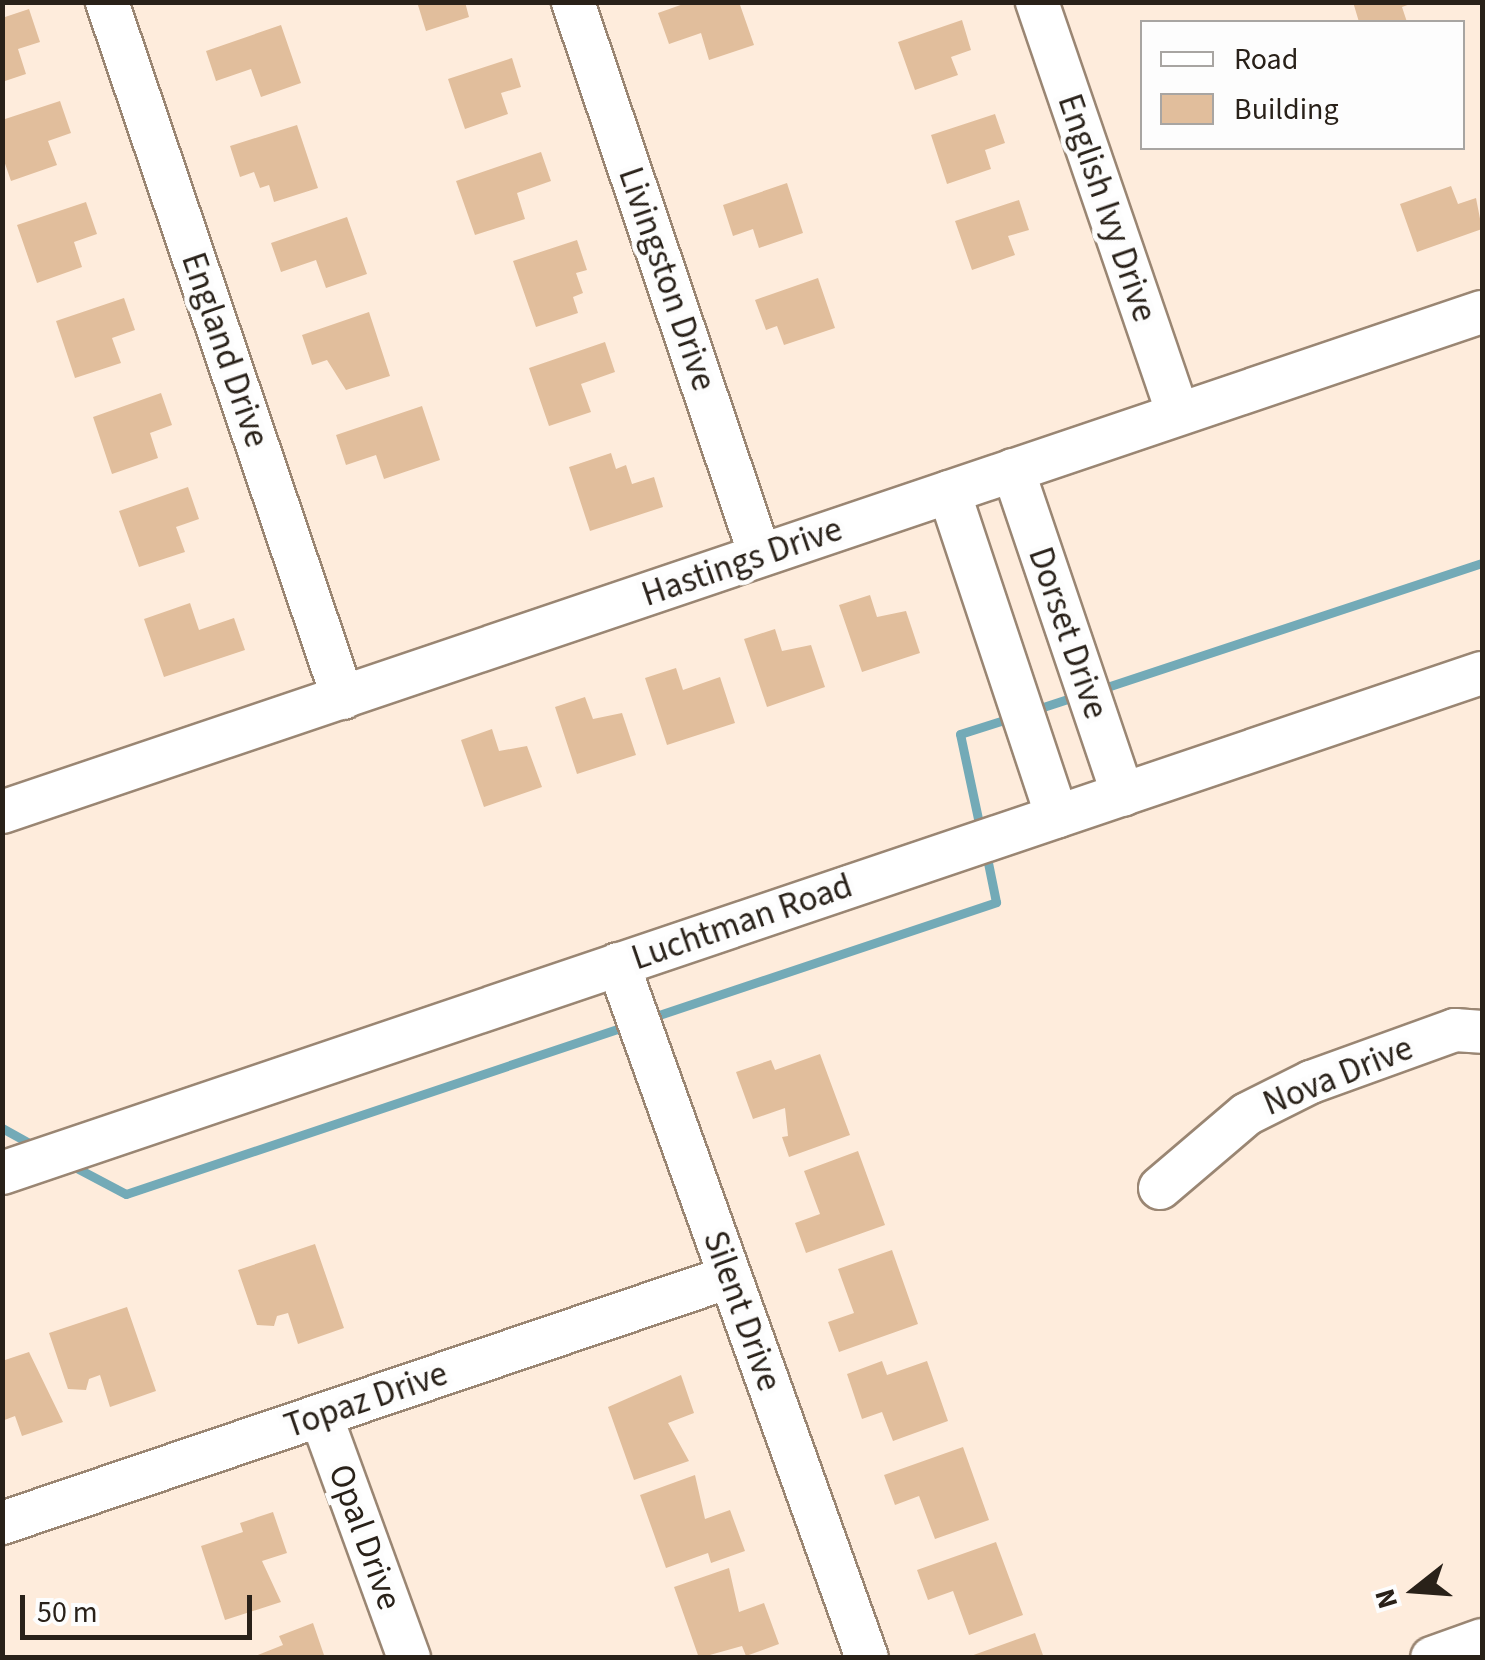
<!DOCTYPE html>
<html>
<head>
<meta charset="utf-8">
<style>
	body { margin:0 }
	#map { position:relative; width:1485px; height:1660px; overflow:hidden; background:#feecdc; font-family:"Source Sans 3",sans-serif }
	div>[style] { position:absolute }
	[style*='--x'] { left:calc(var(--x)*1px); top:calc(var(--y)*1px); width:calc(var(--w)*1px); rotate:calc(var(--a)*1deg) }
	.stream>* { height:9px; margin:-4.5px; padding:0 4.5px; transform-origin:4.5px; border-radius:4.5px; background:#73aab7 }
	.building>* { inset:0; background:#e1be9c }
	.roads { filter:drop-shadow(2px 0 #9a8673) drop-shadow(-2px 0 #9a8673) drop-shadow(0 2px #9a8673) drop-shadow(0 -2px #9a8673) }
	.minor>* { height:42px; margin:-21px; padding:0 21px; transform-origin:21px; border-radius:21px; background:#fff }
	span { translate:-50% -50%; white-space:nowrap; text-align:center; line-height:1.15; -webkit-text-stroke:10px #fdfdfd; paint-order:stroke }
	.street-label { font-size:35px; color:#292119 }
	.frame { position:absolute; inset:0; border:5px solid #292119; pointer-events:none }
	.legend { position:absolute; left:1140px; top:20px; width:325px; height:130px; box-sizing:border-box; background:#fdfdfd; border:2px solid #a8a5a2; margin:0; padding:12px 18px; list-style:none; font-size:30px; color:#292119 }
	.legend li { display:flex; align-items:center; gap:20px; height:50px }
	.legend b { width:50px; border:2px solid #a8a5a2 }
	.north { position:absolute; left:1365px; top:1540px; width:100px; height:100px; -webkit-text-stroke:8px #fdfdfd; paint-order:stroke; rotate:253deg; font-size:28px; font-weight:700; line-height:40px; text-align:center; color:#292119 }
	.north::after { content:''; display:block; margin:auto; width:35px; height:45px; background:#292119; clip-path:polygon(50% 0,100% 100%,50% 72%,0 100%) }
	.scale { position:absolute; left:20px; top:1595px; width:232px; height:45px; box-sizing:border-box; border:5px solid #292119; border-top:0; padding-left:12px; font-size:30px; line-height:35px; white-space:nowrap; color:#292119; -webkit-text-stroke:8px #fdfdfd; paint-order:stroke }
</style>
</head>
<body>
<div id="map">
	<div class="stream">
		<i style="--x:1101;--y:689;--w:401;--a:-18.3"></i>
		<i style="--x:1034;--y:710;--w:45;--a:-18"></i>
		<i style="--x:980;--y:828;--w:96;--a:-102"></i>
		<i style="--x:960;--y:734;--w:52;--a:-17.7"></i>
		<i style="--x:650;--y:1018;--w:365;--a:-18.5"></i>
		<i style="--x:996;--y:902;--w:50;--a:-101.5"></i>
		<i style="--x:2;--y:1128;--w:38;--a:29"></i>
		<i style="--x:71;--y:1165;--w:62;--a:27.8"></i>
		<i style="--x:126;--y:1194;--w:527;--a:-18.57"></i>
	</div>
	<div class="building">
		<i style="clip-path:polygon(417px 2px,465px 2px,469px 17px,426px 31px)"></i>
		<i style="clip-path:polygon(689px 2px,739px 2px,754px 45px,709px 60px,701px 33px,669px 44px,658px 13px)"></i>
		<i style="clip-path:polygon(1353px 2px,1413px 2px,1413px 3px,1402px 7px,1407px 22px,1359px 22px)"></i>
		<i style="clip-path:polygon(29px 9px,40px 42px,18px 49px,26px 74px,2px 82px,2px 18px)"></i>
		<i style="clip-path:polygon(962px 20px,971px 50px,951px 57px,958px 75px,915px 90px,898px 42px)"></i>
		<i style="clip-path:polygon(281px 25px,301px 83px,261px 97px,251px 69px,216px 81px,206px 51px)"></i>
		<i style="clip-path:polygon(512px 58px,521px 87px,501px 93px,508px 114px,465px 129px,448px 79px)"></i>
		<i style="clip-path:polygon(60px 101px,71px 133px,48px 141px,57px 165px,11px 181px,2px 155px,2px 120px)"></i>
		<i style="clip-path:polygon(995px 114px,1005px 143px,985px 150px,991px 169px,947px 184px,931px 135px)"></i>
		<i style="clip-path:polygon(297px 125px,318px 188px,274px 202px,269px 185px,260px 188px,254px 172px,240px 177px,230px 146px)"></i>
		<i style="clip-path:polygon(541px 152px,551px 181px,517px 193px,525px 219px,475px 235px,456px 181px)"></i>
		<i style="clip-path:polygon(787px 183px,803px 233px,759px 248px,753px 229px,733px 236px,723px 205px)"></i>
		<i style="clip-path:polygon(1451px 186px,1458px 204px,1476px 198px,1482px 229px,1417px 252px,1400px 204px)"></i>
		<i style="clip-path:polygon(1019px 200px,1029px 230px,1008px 236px,1015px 255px,972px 270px,955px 221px)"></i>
		<i style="clip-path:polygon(86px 202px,97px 234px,74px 242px,82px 267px,37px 283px,17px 225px)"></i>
		<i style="clip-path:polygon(347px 217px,367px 274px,326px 288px,316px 260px,281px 272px,271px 243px)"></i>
		<i style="clip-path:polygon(577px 240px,587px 270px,576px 273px,583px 293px,573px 297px,578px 313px,536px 327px,513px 261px)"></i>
		<i style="clip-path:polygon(818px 278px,835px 328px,784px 345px,777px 326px,766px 330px,755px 300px)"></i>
		<i style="clip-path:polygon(124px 298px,135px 330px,112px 338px,121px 363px,75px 378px,56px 321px)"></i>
		<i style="clip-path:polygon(369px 312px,390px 376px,346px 390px,327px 360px,312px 365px,302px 335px)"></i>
		<i style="clip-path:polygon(605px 342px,615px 372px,581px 384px,591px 412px,549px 426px,529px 368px)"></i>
		<i style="clip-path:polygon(161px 393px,172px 425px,150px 433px,158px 458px,112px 474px,93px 417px)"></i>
		<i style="clip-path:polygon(422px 406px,440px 460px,384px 479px,376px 455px,346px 465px,336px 435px)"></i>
		<i style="clip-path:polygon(611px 453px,616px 469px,626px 465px,632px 484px,654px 477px,663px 507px,590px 531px,569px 467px)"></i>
		<i style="clip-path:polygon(188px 487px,199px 519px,176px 527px,185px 552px,139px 567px,119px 511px)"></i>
		<i style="clip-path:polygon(870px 595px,877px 617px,906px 611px,920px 653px,862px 672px,839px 605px)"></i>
		<i style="clip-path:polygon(190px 603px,199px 630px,234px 618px,245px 650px,164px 677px,144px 619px)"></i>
		<i style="clip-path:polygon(775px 629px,782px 651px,811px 645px,825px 687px,767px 707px,744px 639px)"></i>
		<i style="clip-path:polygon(676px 668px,683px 690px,720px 677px,735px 723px,667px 745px,645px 678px)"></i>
		<i style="clip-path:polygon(585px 697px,593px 719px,622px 713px,636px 755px,577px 774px,555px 707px)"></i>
		<i style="clip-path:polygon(492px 729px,499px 751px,527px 746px,542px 787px,484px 807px,461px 740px)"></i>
		<i style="clip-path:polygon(820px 1054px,850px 1135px,789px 1157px,782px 1137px,788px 1136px,785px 1108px,753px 1119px,736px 1072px,771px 1060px,775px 1070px)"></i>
		<i style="clip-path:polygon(858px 1151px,885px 1225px,806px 1253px,795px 1223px,820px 1214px,804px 1171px)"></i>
		<i style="clip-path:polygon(315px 1244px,344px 1328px,298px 1344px,288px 1313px,277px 1316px,274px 1326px,257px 1325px,238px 1270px)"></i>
		<i style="clip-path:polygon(892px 1250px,918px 1324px,839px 1352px,828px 1322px,854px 1313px,838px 1269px)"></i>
		<i style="clip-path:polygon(127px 1307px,156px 1391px,110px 1407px,100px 1375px,89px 1379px,86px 1390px,68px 1389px,49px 1333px)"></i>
		<i style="clip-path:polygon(29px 1352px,63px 1422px,22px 1436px,15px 1416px,2px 1421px,2px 1361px)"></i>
		<i style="clip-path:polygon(882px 1361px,887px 1375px,927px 1361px,948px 1421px,893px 1441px,882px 1412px,862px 1419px,847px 1374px)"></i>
		<i style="clip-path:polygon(681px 1375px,694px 1413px,668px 1423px,689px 1461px,634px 1480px,608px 1407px)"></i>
		<i style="clip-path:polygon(963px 1447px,989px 1520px,935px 1539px,919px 1496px,895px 1505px,884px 1475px)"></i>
		<i style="clip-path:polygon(695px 1475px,705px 1519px,730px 1510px,745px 1551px,711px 1563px,708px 1553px,666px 1568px,640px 1495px)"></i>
		<i style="clip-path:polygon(273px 1512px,287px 1553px,262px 1561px,281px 1602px,225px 1620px,201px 1546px,243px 1532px,240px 1523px)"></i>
		<i style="clip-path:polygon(996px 1542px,1023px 1615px,969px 1635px,953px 1591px,928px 1600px,917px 1570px)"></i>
		<i style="clip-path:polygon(729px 1568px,739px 1612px,764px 1603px,779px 1644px,746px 1656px,742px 1646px,699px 1658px,674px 1587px)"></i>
		<i style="clip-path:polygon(313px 1623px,325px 1658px,250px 1658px,283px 1645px,279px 1636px)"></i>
		<i style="clip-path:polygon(1035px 1633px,1044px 1658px,968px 1658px,968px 1657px)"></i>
	</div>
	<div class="roads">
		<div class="minor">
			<i style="--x:107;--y:2;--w:735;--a:71.27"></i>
			<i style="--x:573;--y:2;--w:584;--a:71.32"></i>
			<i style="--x:1037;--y:2;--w:435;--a:71.1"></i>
			<i style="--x:1013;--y:470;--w:343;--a:71.3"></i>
			<i style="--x:949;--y:492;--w:342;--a:71.6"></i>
			<i style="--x:2;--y:812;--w:1562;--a:-18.67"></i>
			<i style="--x:618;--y:964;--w:737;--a:70.26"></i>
			<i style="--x:2;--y:1173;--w:1562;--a:-18.67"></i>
			<i style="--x:1160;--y:1188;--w:114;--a:-40.4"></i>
			<i style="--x:1247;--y:1114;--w:72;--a:-26.6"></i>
			<i style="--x:1311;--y:1082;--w:153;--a:-19.9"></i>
			<i style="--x:1455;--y:1030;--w:27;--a:4"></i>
			<i style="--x:321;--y:1416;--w:258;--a:70"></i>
			<i style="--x:2;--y:1523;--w:767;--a:-18.69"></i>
			<i style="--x:1432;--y:1658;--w:53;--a:-19.8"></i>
		</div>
	</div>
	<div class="street-label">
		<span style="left:1107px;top:208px;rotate:71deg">English Ivy Drive</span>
		<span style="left:667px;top:279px;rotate:71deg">Livingston Drive</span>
		<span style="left:225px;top:350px;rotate:71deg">England Drive</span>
		<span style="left:742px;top:562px;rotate:-19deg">Hastings Drive</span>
		<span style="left:1068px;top:633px;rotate:71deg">Dorset Drive</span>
		<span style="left:742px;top:922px;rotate:-19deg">Luchtman Road</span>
		<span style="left:1338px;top:1076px;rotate:-22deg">Nova Drive</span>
		<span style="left:742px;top:1311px;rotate:70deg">Silent Drive</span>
		<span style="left:366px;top:1400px;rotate:-19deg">Topaz Drive</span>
		<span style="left:365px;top:1537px;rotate:70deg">Opal Drive</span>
	</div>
	<div class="frame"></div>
	<ul class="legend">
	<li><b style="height:12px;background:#fff"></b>Road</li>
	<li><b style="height:28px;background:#e1be9c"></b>Building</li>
	</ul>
	<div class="north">N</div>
	<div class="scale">50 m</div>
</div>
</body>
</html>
